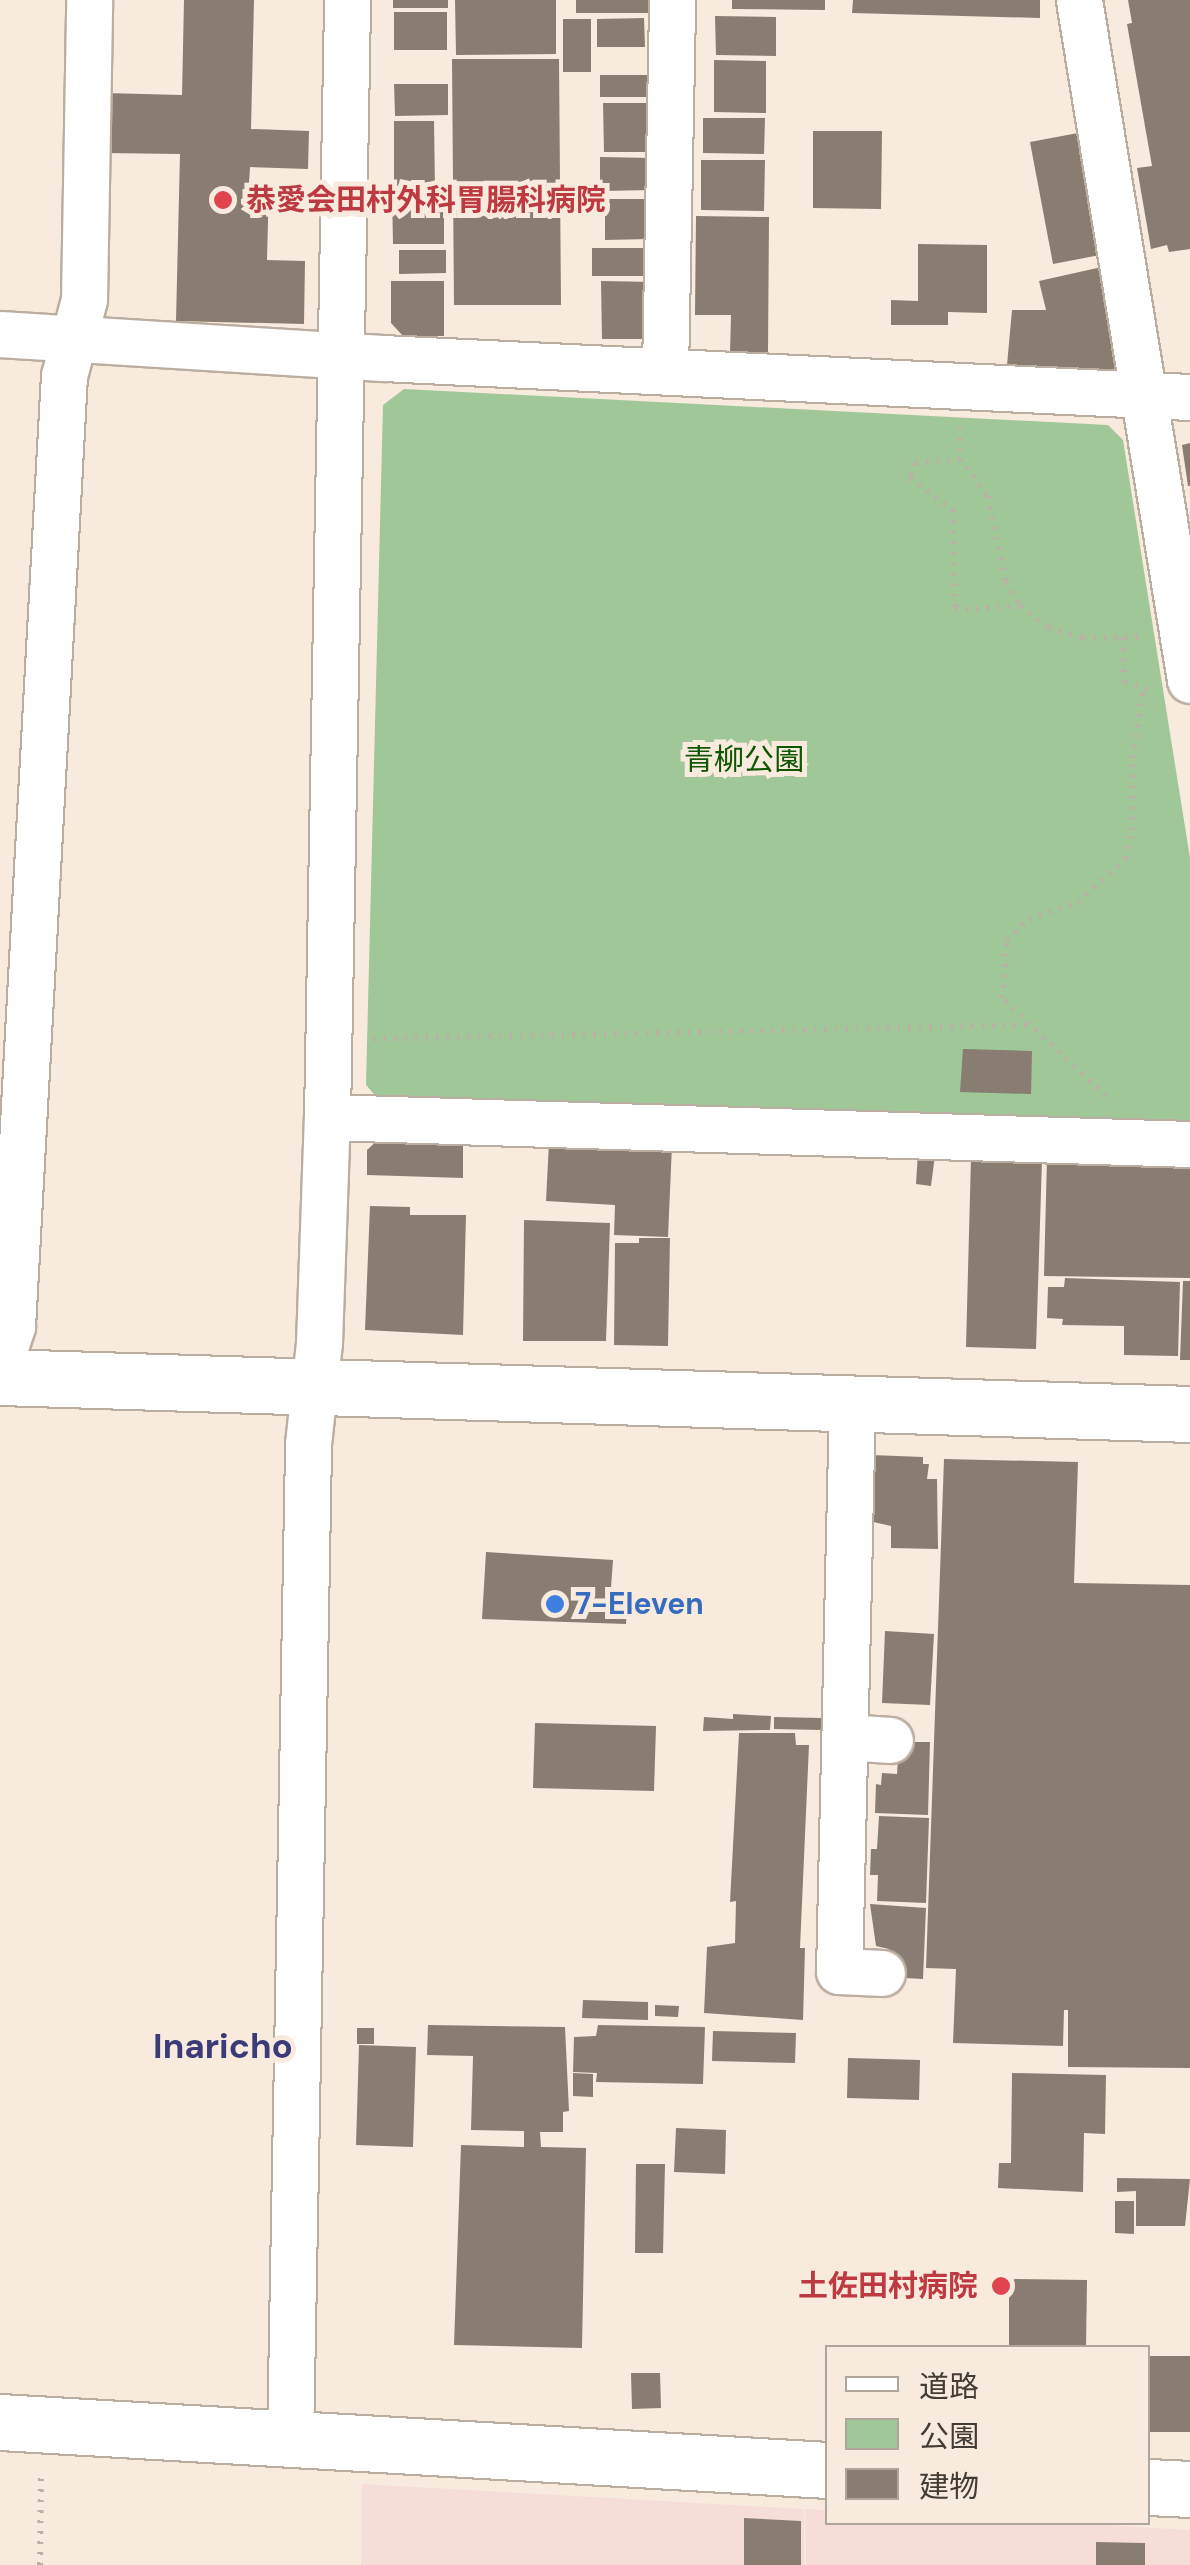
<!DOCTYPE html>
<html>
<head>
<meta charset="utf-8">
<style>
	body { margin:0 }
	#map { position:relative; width:1190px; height:2565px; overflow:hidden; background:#f8ebdd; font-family:"DM Sans","Noto Sans JP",sans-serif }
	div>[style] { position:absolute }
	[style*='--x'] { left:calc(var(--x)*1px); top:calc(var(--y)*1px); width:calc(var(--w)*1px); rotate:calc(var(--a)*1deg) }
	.industrial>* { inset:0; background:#f7ddd7 }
	.green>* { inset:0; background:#9fc798 }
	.building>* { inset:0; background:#887d70 }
	.path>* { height:6px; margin-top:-3px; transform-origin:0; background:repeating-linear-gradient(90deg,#bbb0a5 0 2.5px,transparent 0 10.5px) }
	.roads { filter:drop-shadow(2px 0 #baaea1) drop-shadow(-2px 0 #baaea1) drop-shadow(0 2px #baaea1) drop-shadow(0 -2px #baaea1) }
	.street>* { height:45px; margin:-22.5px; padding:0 22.5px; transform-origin:22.5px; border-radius:22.5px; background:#fff }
	.secondary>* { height:55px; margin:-27.5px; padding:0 27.5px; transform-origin:27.5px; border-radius:27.5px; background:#fff }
	.dots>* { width:28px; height:28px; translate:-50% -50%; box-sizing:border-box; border:5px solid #f8ebdd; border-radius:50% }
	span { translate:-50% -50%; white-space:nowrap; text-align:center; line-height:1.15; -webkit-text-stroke:10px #f8ebdd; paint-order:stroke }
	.health-label { font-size:30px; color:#be3a42; font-weight:700 }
	.left { translate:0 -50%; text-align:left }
	.right { translate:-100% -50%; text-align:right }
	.park-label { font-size:30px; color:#105703 }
	.shop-label { font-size:30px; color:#366cbe; font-weight:700 }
	.quarter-label { font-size:35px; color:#3a3b77; font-weight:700 }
	.legend { position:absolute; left:825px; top:2345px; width:325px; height:180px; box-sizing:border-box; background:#f8ebdd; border:2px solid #afa59a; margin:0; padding:12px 18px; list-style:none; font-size:30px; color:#413c36 }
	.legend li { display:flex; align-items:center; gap:20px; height:50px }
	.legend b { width:50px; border:2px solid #afa59a }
</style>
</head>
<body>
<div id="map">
	<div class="industrial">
		<i style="clip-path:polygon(362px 2484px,804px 2509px,804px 2565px,361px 2565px)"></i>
		<i style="clip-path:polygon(805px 2509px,827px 2510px,828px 2522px,1054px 2522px,1190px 2530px,1190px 2565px,806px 2565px)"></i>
	</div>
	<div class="green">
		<i style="clip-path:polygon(404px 389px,1108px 425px,1123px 440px,1190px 858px,1190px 1128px,380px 1101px,366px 1085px,383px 405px)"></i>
	</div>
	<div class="building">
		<i style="clip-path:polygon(184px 0,254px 0,251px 129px,309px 131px,308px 169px,250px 167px,249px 184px,269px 184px,267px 260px,305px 261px,304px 324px,176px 321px,180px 154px,103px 153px,104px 93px,182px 95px)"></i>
		<i style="clip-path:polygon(393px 0,448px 0,448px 8px,393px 8px)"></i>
		<i style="clip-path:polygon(455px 0,556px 0,556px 54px,456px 55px)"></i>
		<i style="clip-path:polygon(576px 0,655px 0,655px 13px,576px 13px)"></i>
		<i style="clip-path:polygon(732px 0,825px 0,825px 10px,732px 9px)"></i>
		<i style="clip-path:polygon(853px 0,1040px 0,1040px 18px,852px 13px)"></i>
		<i style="clip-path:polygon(1128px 0,1190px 0,1190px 249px,1169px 252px,1167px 245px,1151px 249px,1137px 168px,1152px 166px,1127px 24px,1132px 23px)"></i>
		<i style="clip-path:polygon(394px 12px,447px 12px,447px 50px,394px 50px)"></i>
		<i style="clip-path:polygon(715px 16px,776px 17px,776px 56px,716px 55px)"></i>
		<i style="clip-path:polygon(644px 18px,645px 47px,597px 47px,597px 19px)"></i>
		<i style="clip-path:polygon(563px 19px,591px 19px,591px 72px,563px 72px)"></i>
		<i style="clip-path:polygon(452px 59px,559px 59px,561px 305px,454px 305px)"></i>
		<i style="clip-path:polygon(714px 60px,766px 61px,766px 113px,714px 112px)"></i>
		<i style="clip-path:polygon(600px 75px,647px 75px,647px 97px,600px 97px)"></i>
		<i style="clip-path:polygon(394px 84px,448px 84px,448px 115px,395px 116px)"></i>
		<i style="clip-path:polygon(603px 103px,655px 103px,655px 152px,604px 152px)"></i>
		<i style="clip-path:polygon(703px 118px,765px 118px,764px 154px,703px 153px)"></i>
		<i style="clip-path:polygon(394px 121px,434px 121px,435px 190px,394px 190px)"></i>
		<i style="clip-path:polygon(813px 131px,882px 131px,881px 209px,813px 208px)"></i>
		<i style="clip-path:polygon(1078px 133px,1100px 255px,1053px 264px,1030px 142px)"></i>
		<i style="clip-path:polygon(600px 157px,653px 158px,653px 190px,600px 191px)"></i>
		<i style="clip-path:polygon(701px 160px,765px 160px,764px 211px,701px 210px)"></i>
		<i style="clip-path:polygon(392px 194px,444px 194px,444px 244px,393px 244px)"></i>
		<i style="clip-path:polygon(605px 199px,649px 199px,649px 239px,605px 240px)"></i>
		<i style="clip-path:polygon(696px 216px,769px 217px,768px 352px,730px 352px,731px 315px,695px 315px)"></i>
		<i style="clip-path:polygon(918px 244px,987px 245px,987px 313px,948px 312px,948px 325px,891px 325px,891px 300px,918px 301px)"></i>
		<i style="clip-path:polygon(592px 248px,656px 248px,655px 276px,592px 276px)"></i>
		<i style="clip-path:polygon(399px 250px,446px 250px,446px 273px,399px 274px)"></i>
		<i style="clip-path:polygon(1115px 264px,1120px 370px,1007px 365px,1012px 310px,1046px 310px,1039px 281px)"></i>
		<i style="clip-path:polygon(391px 281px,444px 281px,444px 336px,403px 336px,391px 323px)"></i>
		<i style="clip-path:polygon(601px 281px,654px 282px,653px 339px,602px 339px)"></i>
		<i style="clip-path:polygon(1190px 443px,1190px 486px,1188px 486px,1182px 445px)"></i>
		<i style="clip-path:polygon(963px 1049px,1032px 1051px,1031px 1094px,960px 1092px)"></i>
		<i style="clip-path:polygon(381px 1137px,463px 1139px,463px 1178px,367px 1175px,367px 1150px)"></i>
		<i style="clip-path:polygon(549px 1142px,672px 1145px,668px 1237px,614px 1235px,615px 1205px,546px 1201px)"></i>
		<i style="clip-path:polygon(918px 1153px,935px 1155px,931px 1186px,916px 1184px)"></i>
		<i style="clip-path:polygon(971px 1158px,1042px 1160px,1036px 1349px,966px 1347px)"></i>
		<i style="clip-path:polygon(1047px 1158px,1190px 1162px,1190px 1278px,1044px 1276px)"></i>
		<i style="clip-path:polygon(370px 1206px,410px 1207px,410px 1215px,466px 1215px,463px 1335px,365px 1330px)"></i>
		<i style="clip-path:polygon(524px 1220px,610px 1223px,606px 1341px,523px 1341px)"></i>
		<i style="clip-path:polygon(639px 1238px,670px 1238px,668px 1346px,614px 1345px,615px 1243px,639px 1243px)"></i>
		<i style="clip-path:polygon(1065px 1278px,1180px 1282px,1178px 1356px,1124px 1355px,1124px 1326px,1062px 1325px,1063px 1319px,1047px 1318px,1048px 1287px,1064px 1287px)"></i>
		<i style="clip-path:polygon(1183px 1281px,1190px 1281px,1190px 1360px,1180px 1360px)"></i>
		<i style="clip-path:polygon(871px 1455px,923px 1457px,923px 1464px,929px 1464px,927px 1479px,937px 1479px,938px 1549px,891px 1548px,891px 1526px,869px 1521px)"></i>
		<i style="clip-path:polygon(944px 1459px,1078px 1462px,1074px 1583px,1190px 1585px,1190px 2068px,1068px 2067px,1068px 2010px,1064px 2010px,1063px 2046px,953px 2043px,956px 1969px,926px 1968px)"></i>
		<i style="clip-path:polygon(486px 1552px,613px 1560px,611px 1588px,628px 1589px,626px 1624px,482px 1619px)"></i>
		<i style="clip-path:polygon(885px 1631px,934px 1634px,930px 1705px,882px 1703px)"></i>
		<i style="clip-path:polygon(733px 1714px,771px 1716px,770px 1730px,703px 1731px,704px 1717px,733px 1719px)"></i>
		<i style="clip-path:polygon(774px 1717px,822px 1718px,821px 1730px,774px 1729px)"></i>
		<i style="clip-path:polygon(535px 1723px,656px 1726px,654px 1791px,533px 1788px)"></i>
		<i style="clip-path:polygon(739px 1733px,795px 1733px,796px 1745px,809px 1745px,800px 1948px,805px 1948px,803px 2020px,704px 2013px,707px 1947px,735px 1943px,736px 1901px,730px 1902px)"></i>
		<i style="clip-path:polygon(899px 1742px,930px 1742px,928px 1815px,875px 1813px,876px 1784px,881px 1785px,882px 1773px,897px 1774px)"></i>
		<i style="clip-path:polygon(879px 1816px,929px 1818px,926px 1903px,877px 1901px,878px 1875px,870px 1875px,871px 1849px,877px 1849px)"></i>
		<i style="clip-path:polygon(870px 1904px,926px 1908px,923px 1979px,887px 1977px,889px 1949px,876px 1946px)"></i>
		<i style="clip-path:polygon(583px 2000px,648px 2002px,648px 2020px,582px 2018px)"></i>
		<i style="clip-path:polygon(655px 2005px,679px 2006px,678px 2017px,655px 2016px)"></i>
		<i style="clip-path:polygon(428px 2025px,565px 2027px,569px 2111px,563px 2112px,563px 2132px,540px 2132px,541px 2147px,586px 2148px,582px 2348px,454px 2345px,461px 2145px,524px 2147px,524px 2131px,471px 2130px,473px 2056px,427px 2055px)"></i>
		<i style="clip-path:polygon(598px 2025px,705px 2027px,703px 2084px,596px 2082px,597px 2073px,573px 2072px,574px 2037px,596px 2036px)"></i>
		<i style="clip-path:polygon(357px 2028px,374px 2028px,374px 2044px,357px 2044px)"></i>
		<i style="clip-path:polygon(713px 2031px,796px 2033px,795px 2063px,712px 2061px)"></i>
		<i style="clip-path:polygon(359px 2045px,416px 2047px,413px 2147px,356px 2145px)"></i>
		<i style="clip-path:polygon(848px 2058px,920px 2060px,919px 2100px,847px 2098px)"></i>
		<i style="clip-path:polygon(573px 2073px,593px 2074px,593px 2097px,573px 2096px)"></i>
		<i style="clip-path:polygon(1012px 2073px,1106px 2075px,1105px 2134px,1084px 2133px,1083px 2192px,998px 2188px,999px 2163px,1011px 2163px)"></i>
		<i style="clip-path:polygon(676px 2128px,726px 2130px,725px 2174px,674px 2172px)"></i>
		<i style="clip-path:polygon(636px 2164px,665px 2164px,663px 2253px,635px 2253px)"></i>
		<i style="clip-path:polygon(1117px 2178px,1190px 2179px,1185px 2226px,1136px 2226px,1136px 2191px,1117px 2192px)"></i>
		<i style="clip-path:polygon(1115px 2201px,1134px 2201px,1134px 2234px,1115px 2233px)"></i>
		<i style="clip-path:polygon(1015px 2279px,1087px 2280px,1086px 2348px,1009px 2348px,1009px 2282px)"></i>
		<i style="clip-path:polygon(1148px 2356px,1190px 2356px,1190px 2432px,1148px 2432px)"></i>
		<i style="clip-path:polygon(631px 2373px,660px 2373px,661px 2408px,632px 2409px)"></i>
		<i style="clip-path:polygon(744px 2518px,801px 2521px,801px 2565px,744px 2565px)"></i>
		<i style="clip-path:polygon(1096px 2542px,1145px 2543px,1145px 2565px,1096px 2565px)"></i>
	</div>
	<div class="path">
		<i style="--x:960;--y:428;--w:31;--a:90"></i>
		<i style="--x:960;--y:459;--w:46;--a:52.9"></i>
		<i style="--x:988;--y:496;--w:88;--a:78.2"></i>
		<i style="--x:1006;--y:582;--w:28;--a:58"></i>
		<i style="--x:1021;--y:606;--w:36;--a:38"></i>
		<i style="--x:1049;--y:628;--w:35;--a:16"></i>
		<i style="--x:1083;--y:638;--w:57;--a:-1"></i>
		<i style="--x:960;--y:459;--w:46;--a:175"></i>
		<i style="--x:914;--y:463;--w:16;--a:105"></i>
		<i style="--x:910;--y:478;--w:54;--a:36.7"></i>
		<i style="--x:953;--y:510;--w:100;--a:88.9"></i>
		<i style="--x:955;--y:610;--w:66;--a:-3.5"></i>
		<i style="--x:1122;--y:638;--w:44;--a:86.1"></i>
		<i style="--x:1125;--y:682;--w:24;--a:17"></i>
		<i style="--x:373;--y:1039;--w:658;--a:-1.22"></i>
		<i style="--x:1106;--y:1096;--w:143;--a:-136.7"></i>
		<i style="--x:1002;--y:998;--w:58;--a:-85.1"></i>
		<i style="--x:1007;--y:940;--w:30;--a:-44"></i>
		<i style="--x:1029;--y:919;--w:52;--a:-19.1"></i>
		<i style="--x:1078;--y:902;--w:64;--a:-41.9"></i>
		<i style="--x:1126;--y:859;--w:30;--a:-78"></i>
		<i style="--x:1132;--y:830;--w:72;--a:-89.2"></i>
		<i style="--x:1133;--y:758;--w:69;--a:-81.6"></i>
		<i style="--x:40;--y:2565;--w:94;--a:-89.4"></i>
	</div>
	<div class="roads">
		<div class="street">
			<i style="--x:1079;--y:0;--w:689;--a:80.73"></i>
			<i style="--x:0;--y:334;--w:384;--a:3.6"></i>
			<i style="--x:383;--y:358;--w:808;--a:2.77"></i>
			<i style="--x:665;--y:371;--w:371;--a:-88.9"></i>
			<i style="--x:327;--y:1117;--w:863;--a:1.79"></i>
			<i style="--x:0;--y:1363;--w:39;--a:-72"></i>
			<i style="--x:12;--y:1326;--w:951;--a:-86.87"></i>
			<i style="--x:64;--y:376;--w:80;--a:-75.4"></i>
			<i style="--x:84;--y:299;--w:299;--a:-89"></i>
			<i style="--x:852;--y:1404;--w:567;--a:91.31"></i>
			<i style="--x:839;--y:1971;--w:43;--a:2.7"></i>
			<i style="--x:846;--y:1737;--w:44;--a:3.9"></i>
			<i style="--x:290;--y:2440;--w:996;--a:-88.96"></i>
			<i style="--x:308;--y:1444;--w:102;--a:-83.8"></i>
			<i style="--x:319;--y:1343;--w:226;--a:-88"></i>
			<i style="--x:327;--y:1117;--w:1117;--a:-88.97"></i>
		</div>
		<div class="secondary">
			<i style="--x:0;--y:1377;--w:1191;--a:1.78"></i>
			<i style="--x:0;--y:2422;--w:829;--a:3.32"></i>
			<i style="--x:1148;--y:2487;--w:42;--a:2.7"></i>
		</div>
	</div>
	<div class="dots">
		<i style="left:223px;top:200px;background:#e0444e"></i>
		<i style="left:555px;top:1604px;background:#3f7fe0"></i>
		<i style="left:1001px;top:2286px;background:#e0444e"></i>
	</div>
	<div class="health-label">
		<span class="left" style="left:246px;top:200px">恭愛会田村外科胃腸科病院</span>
		<span class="right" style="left:978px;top:2286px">土佐田村病院</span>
	</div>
	<div class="park-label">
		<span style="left:744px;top:760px">青柳公園</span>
	</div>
	<div class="shop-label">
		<span class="left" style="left:575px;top:1604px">7-Eleven</span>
	</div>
	<div class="quarter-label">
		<span style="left:223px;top:2046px">Inaricho</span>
	</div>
	<ul class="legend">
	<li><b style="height:12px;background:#fff"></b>道路</li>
	<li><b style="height:28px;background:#9fc798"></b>公園</li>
	<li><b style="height:28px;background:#887d70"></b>建物</li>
	</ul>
</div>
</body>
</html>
